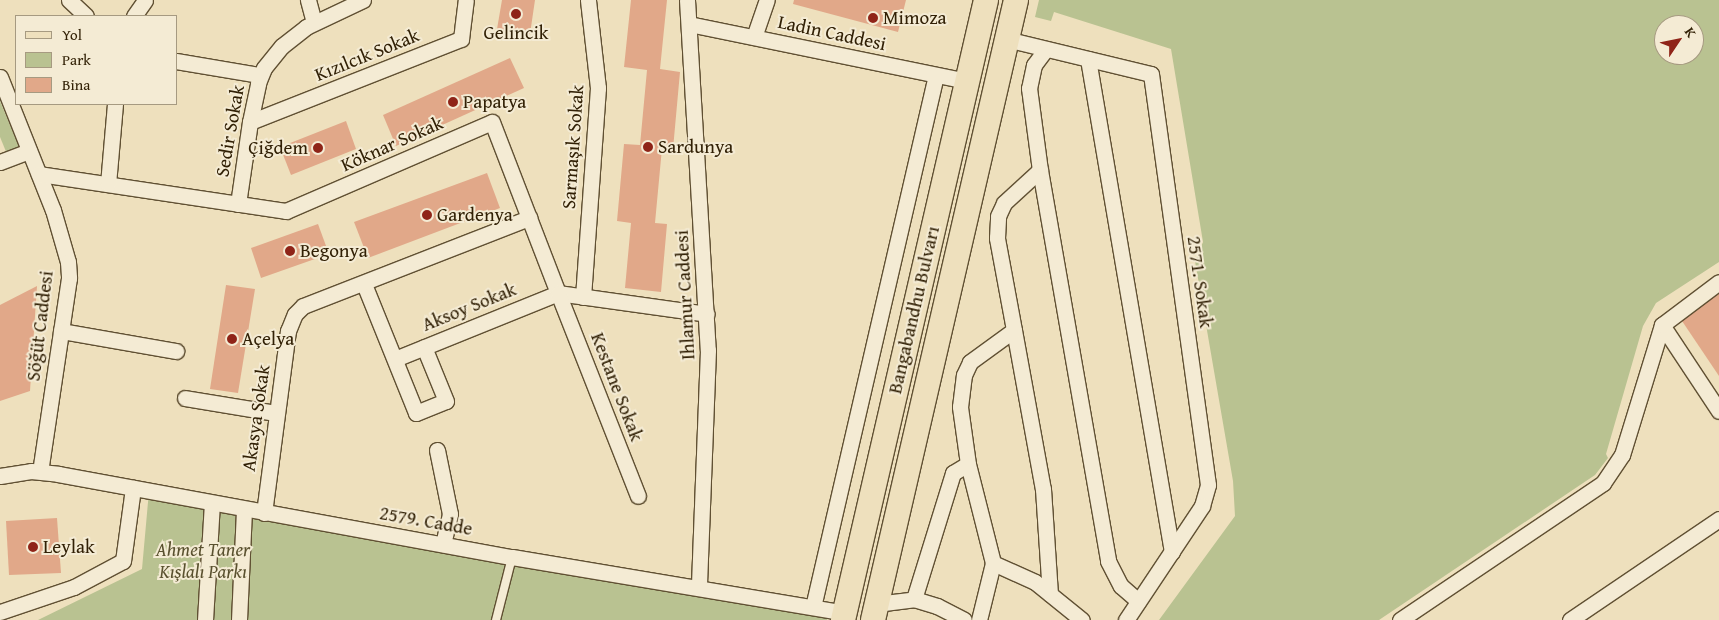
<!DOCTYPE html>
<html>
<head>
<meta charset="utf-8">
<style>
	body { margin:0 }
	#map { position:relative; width:1719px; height:620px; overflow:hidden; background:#eee0bd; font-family:"Gentium Book Plus",serif }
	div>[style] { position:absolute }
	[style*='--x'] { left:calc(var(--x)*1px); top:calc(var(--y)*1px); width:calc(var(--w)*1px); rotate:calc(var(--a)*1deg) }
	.green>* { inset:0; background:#b9c291 }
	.building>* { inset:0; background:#e1a889 }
	.roads { filter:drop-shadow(1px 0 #605033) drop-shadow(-1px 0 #605033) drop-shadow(0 1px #605033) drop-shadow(0 -1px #605033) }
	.lane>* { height:8px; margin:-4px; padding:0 4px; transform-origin:4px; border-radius:4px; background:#f4ebd4 }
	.street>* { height:15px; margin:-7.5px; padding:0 7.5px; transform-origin:7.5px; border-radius:7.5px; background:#f4ebd4 }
	.primary>* { height:24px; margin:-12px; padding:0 12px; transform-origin:12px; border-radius:12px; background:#eee0bd }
	.dots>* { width:14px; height:14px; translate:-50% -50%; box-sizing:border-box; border:2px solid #f4ebd4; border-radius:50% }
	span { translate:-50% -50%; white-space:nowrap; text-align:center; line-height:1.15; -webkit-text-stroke:4px #f4ebd4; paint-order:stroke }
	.poi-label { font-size:19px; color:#312005 }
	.left { translate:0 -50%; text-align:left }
	.right { translate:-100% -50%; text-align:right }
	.street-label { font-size:19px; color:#312005 }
	.park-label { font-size:19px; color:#5a512f; font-style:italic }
	.legend { position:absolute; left:15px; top:15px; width:162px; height:90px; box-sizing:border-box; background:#f4ebd4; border:1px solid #a69a81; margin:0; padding:6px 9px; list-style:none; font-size:15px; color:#312005 }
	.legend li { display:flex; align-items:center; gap:10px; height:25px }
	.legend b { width:25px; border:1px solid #a69a81 }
	.north { position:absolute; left:1654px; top:15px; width:50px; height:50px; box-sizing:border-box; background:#f4ebd4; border:1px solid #a69a81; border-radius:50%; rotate:56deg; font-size:14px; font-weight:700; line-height:20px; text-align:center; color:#312005 }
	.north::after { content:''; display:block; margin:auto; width:18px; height:22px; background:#8f2418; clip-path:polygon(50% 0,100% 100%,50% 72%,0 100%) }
</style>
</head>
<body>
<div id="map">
	<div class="green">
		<i style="clip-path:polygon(evenodd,1039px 0,1719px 0,1719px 262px,1656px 303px,1643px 326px,1606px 454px,1608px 458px,1595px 475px,1379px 620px,1159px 620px,1235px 516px,1233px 481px,1195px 261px,1203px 242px,1171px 49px,1054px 12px,1051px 21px,1035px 17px,1039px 0,1664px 25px,1694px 25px,1694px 55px,1664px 55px,1664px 25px)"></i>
		<i style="clip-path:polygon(0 101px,20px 149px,7px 154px,0 137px)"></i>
		<i style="clip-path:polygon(149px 491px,830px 610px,827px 620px,38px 620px,142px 569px)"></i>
	</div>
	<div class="building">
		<i style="clip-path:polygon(502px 0,535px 0,530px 34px,497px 29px)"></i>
		<i style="clip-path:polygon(631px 0,667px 0,660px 69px,680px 72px,673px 149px,662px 148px,655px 223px,667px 224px,661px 292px,625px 288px,631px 223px,617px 221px,624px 144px,640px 145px,647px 70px,624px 67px)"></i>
		<i style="clip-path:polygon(794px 0,906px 0,898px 32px,793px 4px)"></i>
		<i style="clip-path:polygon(510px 58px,524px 88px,396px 146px,383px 115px)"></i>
		<i style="clip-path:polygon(346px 121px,356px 149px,291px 175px,280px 147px)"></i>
		<i style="clip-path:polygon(487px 173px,500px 208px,368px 258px,354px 222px)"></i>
		<i style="clip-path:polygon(318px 224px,329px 254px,261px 278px,251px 248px)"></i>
		<i style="clip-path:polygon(226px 285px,255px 289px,238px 393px,210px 389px)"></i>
		<i style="clip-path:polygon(37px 286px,30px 391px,0 401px,0 305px)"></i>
		<i style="clip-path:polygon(1719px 293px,1719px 376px,1680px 318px)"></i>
		<i style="clip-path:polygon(57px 518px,61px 573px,9px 575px,6px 521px)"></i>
	</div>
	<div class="roads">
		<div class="lane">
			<i style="--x:496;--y:620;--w:65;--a:-75.7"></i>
		</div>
		<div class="street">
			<i style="--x:69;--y:0;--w:23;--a:43"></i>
			<i style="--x:308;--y:0;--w:23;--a:75"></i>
			<i style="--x:687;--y:0;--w:351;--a:86.6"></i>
			<i style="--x:708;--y:350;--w:238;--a:92.2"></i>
			<i style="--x:134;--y:16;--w:19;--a:-55"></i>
			<i style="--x:689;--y:24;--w:283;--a:11.6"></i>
			<i style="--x:754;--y:37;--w:39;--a:-71"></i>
			<i style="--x:1006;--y:39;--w:149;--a:13.6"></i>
			<i style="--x:1151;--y:74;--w:415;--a:82.1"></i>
			<i style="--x:1208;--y:485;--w:22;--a:106"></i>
			<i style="--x:1202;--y:506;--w:137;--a:123.7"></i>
			<i style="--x:1046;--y:49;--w:20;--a:127"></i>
			<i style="--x:1034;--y:65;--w:24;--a:102"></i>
			<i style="--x:1029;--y:88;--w:83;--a:82.4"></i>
			<i style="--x:1040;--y:170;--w:397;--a:80.1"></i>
			<i style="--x:1108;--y:561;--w:28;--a:63"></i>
			<i style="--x:1121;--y:586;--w:23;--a:41"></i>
			<i style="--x:1088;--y:59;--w:500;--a:80.33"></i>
			<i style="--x:176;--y:61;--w:85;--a:9.5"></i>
			<i style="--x:0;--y:77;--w:143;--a:68.3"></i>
			<i style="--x:53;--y:210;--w:54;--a:73.9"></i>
			<i style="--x:68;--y:262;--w:16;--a:86"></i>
			<i style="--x:69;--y:278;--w:195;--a:98.5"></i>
			<i style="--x:250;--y:122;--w:227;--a:-21.5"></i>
			<i style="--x:461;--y:39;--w:39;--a:-83"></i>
			<i style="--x:0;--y:162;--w:31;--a:-21"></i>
			<i style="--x:39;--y:174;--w:250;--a:8.5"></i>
			<i style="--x:286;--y:211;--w:224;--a:-23.4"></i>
			<i style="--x:492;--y:122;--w:183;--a:68.9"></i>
			<i style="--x:558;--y:293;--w:150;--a:8"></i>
			<i style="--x:108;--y:184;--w:80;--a:-85"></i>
			<i style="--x:238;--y:204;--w:83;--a:-81.7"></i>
			<i style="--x:250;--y:122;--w:40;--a:-78"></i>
			<i style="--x:258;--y:83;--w:16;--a:-68"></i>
			<i style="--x:264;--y:68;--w:28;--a:-51"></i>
			<i style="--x:282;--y:46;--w:31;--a:-38"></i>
			<i style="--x:306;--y:27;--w:63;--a:-25.3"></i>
			<i style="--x:364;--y:284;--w:139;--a:68"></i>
			<i style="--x:416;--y:413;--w:32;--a:-22"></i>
			<i style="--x:446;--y:401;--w:58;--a:-112.2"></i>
			<i style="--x:583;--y:297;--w:210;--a:-85.9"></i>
			<i style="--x:598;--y:88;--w:89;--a:-96.5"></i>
			<i style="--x:1662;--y:325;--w:103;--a:56.5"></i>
			<i style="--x:1014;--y:330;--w:162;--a:79.7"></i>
			<i style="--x:1043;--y:489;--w:105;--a:86.2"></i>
			<i style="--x:61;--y:331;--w:117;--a:9.9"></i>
			<i style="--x:395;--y:359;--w:176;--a:-22"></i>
			<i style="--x:558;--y:293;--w:218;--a:68.5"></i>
			<i style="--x:185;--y:398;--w:92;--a:9.4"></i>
			<i style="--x:437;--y:450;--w:65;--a:78.5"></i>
			<i style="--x:450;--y:514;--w:31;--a:103"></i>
			<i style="--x:968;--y:464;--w:102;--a:75.8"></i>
			<i style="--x:0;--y:476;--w:31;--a:-9"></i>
			<i style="--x:31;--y:471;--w:27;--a:6"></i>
			<i style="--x:58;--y:474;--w:462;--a:10.4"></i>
			<i style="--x:512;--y:557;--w:338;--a:9.5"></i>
			<i style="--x:264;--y:513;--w:184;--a:-82.5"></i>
			<i style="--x:288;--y:331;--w:18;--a:-68"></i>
			<i style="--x:295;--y:314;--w:11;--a:-45"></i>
			<i style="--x:303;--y:306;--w:243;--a:-21.3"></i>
			<i style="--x:914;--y:599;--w:132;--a:-72.8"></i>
			<i style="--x:953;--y:473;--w:17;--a:-31"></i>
			<i style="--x:968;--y:464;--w:58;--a:-98"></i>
			<i style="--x:960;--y:407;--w:32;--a:-83"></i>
			<i style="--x:964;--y:375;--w:14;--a:-65"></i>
			<i style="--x:970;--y:362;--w:54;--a:-36"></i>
			<i style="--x:1014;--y:330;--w:94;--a:-100.5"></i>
			<i style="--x:997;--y:238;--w:22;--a:-87"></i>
			<i style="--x:998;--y:216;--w:14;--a:-65"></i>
			<i style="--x:1004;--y:203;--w:49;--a:-42.5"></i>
			<i style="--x:876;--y:604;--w:38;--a:-7"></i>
			<i style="--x:914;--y:599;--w:24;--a:17"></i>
			<i style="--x:937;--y:606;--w:30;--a:27"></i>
			<i style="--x:813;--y:607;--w:546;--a:-76.98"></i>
			<i style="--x:0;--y:612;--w:78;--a:-18.7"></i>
			<i style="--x:74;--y:587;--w:55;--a:-28"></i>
			<i style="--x:123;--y:561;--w:74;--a:-82.2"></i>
			<i style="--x:205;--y:620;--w:117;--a:-86.6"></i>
			<i style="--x:239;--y:620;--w:111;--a:-87.4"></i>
			<i style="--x:979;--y:620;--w:59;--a:-76.2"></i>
			<i style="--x:993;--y:563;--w:46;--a:24.3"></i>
			<i style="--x:1035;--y:582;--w:60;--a:39"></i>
			<i style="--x:1400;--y:620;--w:245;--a:-34"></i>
			<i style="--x:1603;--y:483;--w:34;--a:-56"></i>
			<i style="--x:1622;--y:455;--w:136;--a:-72.9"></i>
			<i style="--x:1662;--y:325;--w:71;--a:-37"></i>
			<i style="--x:1570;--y:620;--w:180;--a:-34.1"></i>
		</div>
		<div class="primary">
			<i style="--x:843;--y:620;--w:636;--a:-77.01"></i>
			<i style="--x:873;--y:620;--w:636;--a:-77.01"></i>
		</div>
	</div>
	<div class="dots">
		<i style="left:516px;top:14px;background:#8f2418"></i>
		<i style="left:873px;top:18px;background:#8f2418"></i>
		<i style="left:453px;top:102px;background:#8f2418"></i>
		<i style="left:648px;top:147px;background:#8f2418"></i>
		<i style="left:318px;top:148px;background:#8f2418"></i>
		<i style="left:427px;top:215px;background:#8f2418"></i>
		<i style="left:290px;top:251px;background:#8f2418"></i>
		<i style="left:232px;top:339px;background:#8f2418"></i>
		<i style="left:33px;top:547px;background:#8f2418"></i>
	</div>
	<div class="poi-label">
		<span class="left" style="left:883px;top:18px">Mimoza</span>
		<span style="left:516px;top:33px">Gelincik</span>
		<span class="left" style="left:463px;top:102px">Papatya</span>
		<span class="left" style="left:658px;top:147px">Sardunya</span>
		<span class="right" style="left:308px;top:148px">Çiğdem</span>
		<span class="left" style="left:437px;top:215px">Gardenya</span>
		<span class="left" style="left:300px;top:251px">Begonya</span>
		<span class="left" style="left:242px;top:339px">Açelya</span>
		<span class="left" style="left:43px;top:547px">Leylak</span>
	</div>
	<div class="street-label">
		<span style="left:832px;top:33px;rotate:12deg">Ladin Caddesi</span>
		<span style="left:367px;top:55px;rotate:-22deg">Kızılcık Sokak</span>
		<span style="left:230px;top:131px;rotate:-80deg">Sedir Sokak</span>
		<span style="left:392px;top:144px;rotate:-24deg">Köknar Sokak</span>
		<span style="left:573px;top:147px;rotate:-86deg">Sarmaşık Sokak</span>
		<span style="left:1200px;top:282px;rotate:82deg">2571. Sokak</span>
		<span style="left:685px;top:295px;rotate:-93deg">Ihlamur Caddesi</span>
		<span style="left:469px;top:307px;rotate:-22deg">Aksoy Sokak</span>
		<span style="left:914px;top:310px;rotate:-77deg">Bangabandhu Bulvarı</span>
		<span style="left:40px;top:326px;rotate:-83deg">Söğüt Caddesi</span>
		<span style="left:617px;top:387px;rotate:69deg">Kestane Sokak</span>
		<span style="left:256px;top:418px;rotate:-82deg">Akasya Sokak</span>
		<span style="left:426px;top:521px;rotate:10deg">2579. Cadde</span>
	</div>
	<div class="park-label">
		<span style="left:203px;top:561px">Ahmet Taner<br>Kışlalı Parkı</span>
	</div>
	<ul class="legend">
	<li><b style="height:6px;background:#eee0bd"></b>Yol</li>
	<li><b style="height:14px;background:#b9c291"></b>Park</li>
	<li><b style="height:14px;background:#e1a889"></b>Bina</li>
	</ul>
	<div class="north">K</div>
</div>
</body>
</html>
